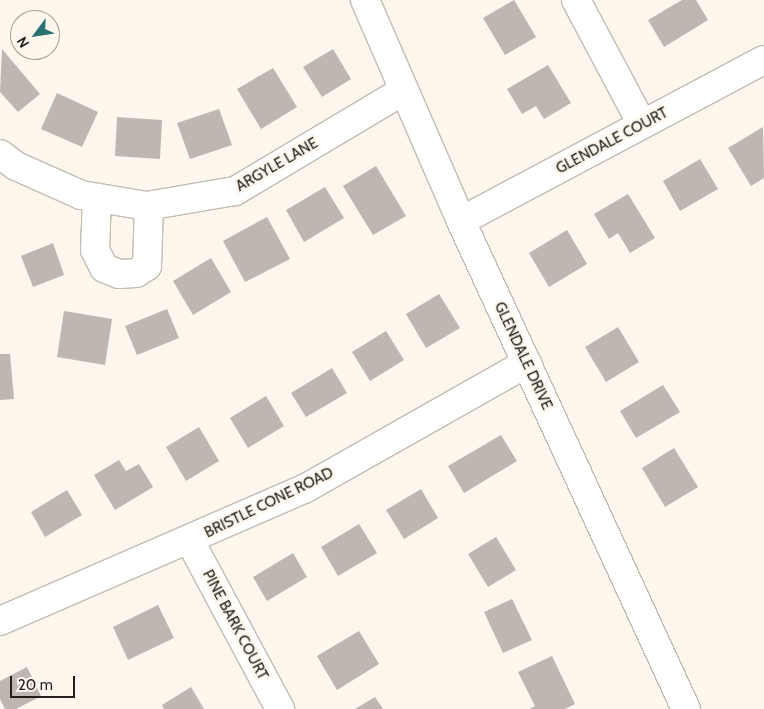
<!DOCTYPE html>
<html>
<head>
<meta charset="utf-8">
<style>
	body { margin:0 }
	#map { position:relative; width:764px; height:709px; overflow:hidden; background:#fcf6ed; font-family:Cabin,sans-serif }
	div>[style] { position:absolute }
	[style*='--x'] { left:calc(var(--x)*1px); top:calc(var(--y)*1px); width:calc(var(--w)*1px); rotate:calc(var(--a)*1deg) }
	.building>* { inset:0; background:#bfb5b1 }
	.roads { filter:drop-shadow(1px 0 #c2bcb4) drop-shadow(-1px 0 #c2bcb4) drop-shadow(0 1px #c2bcb4) drop-shadow(0 -1px #c2bcb4) }
	.minor>* { height:28px; margin:-14px; padding:0 14px; transform-origin:14px; border-radius:14px; background:#fff }
	span { translate:-50% -50%; white-space:nowrap; text-align:center; line-height:1.15; -webkit-text-stroke:5px #fcf6ed; paint-order:stroke }
	.street-label { font-size:15px; color:#221f1c }
	.north { position:absolute; left:10px; top:10px; width:50px; height:50px; box-sizing:border-box; background:#fcf6ed; border:1px solid #a5a099; border-radius:50%; rotate:239deg; font-size:14px; font-weight:700; line-height:20px; text-align:center; color:#221f1c }
	.north::after { content:''; display:block; margin:auto; width:18px; height:22px; background:#27716f; clip-path:polygon(50% 0,100% 100%,50% 72%,0 100%) }
	.scale { position:absolute; left:10px; top:676px; width:65px; height:22px; box-sizing:border-box; border:2px solid #221f1c; border-top:0; padding-left:6px; font-size:15px; line-height:18px; white-space:nowrap; color:#221f1c; -webkit-text-stroke:4px #fcf6ed; paint-order:stroke }
</style>
</head>
<body>
<div id="map">
	<div class="building">
		<i style="clip-path:polygon(514px 0,536px 37px,505px 55px,483px 18px)"></i>
		<i style="clip-path:polygon(682px 0,696px 0,708px 20px,664px 47px,648px 20px)"></i>
		<i style="clip-path:polygon(2px 49px,40px 94px,18px 112px,0 92px)"></i>
		<i style="clip-path:polygon(333px 49px,351px 79px,322px 97px,303px 67px)"></i>
		<i style="clip-path:polygon(548px 65px,571px 103px,544px 119px,536px 106px,522px 114px,507px 89px)"></i>
		<i style="clip-path:polygon(273px 68px,297px 107px,261px 129px,237px 89px)"></i>
		<i style="clip-path:polygon(57px 93px,98px 112px,82px 147px,41px 129px)"></i>
		<i style="clip-path:polygon(219px 109px,232px 145px,190px 159px,177px 123px)"></i>
		<i style="clip-path:polygon(117px 117px,162px 120px,160px 159px,115px 156px)"></i>
		<i style="clip-path:polygon(763px 127px,764px 178px,751px 186px,728px 148px)"></i>
		<i style="clip-path:polygon(700px 159px,718px 189px,680px 211px,663px 181px)"></i>
		<i style="clip-path:polygon(376px 166px,406px 216px,373px 235px,343px 186px)"></i>
		<i style="clip-path:polygon(325px 187px,344px 218px,304px 242px,286px 210px)"></i>
		<i style="clip-path:polygon(628px 194px,655px 238px,630px 253px,618px 233px,609px 239px,594px 214px)"></i>
		<i style="clip-path:polygon(267px 217px,290px 259px,245px 282px,223px 241px)"></i>
		<i style="clip-path:polygon(567px 230px,587px 264px,549px 287px,529px 253px)"></i>
		<i style="clip-path:polygon(53px 243px,64px 275px,33px 287px,21px 256px)"></i>
		<i style="clip-path:polygon(211px 258px,231px 292px,193px 315px,173px 281px)"></i>
		<i style="clip-path:polygon(439px 294px,460px 328px,426px 348px,406px 314px)"></i>
		<i style="clip-path:polygon(167px 309px,179px 338px,137px 355px,125px 326px)"></i>
		<i style="clip-path:polygon(64px 311px,112px 319px,105px 365px,57px 357px)"></i>
		<i style="clip-path:polygon(618px 327px,639px 362px,606px 382px,585px 347px)"></i>
		<i style="clip-path:polygon(386px 331px,404px 360px,370px 381px,352px 352px)"></i>
		<i style="clip-path:polygon(0 354px,10px 354px,14px 399px,0 400px)"></i>
		<i style="clip-path:polygon(332px 368px,347px 393px,306px 417px,291px 393px)"></i>
		<i style="clip-path:polygon(663px 385px,680px 412px,636px 438px,620px 411px)"></i>
		<i style="clip-path:polygon(266px 396px,284px 426px,248px 448px,230px 418px)"></i>
		<i style="clip-path:polygon(199px 427px,219px 461px,186px 481px,166px 447px)"></i>
		<i style="clip-path:polygon(501px 435px,517px 461px,464px 493px,448px 466px)"></i>
		<i style="clip-path:polygon(674px 448px,698px 487px,665px 507px,642px 468px)"></i>
		<i style="clip-path:polygon(119px 460px,126px 471px,139px 464px,153px 487px,115px 510px,94px 475px)"></i>
		<i style="clip-path:polygon(421px 489px,438px 518px,404px 539px,386px 510px)"></i>
		<i style="clip-path:polygon(67px 490px,82px 515px,45px 537px,31px 512px)"></i>
		<i style="clip-path:polygon(359px 524px,377px 553px,338px 576px,321px 547px)"></i>
		<i style="clip-path:polygon(496px 537px,516px 570px,488px 587px,468px 554px)"></i>
		<i style="clip-path:polygon(293px 553px,307px 577px,267px 601px,253px 577px)"></i>
		<i style="clip-path:polygon(512px 599px,532px 640px,503px 653px,484px 612px)"></i>
		<i style="clip-path:polygon(158px 605px,174px 638px,128px 660px,113px 627px)"></i>
		<i style="clip-path:polygon(359px 631px,379px 664px,337px 690px,317px 656px)"></i>
		<i style="clip-path:polygon(552px 656px,575px 704px,565px 709px,529px 709px,535px 706px,518px 672px)"></i>
		<i style="clip-path:polygon(27px 667px,41px 696px,16px 709px,5px 709px,0 699px,0 681px)"></i>
		<i style="clip-path:polygon(191px 687px,204px 709px,164px 709px,162px 705px)"></i>
		<i style="clip-path:polygon(375px 697px,383px 709px,355px 709px)"></i>
	</div>
	<div class="roads">
		<div class="minor">
			<i style="--x:365;--y:0;--w:241;--a:66.5"></i>
			<i style="--x:461;--y:221;--w:537;--a:65.25"></i>
			<i style="--x:576;--y:0;--w:140;--a:62"></i>
			<i style="--x:0;--y:154;--w:20;--a:37"></i>
			<i style="--x:16;--y:166;--w:71;--a:24"></i>
			<i style="--x:81;--y:195;--w:67;--a:9.5"></i>
			<i style="--x:147;--y:206;--w:89;--a:-9.7"></i>
			<i style="--x:235;--y:191;--w:196;--a:-30.8"></i>
			<i style="--x:97;--y:198;--w:52;--a:92.2"></i>
			<i style="--x:95;--y:250;--w:20;--a:63"></i>
			<i style="--x:104;--y:268;--w:16;--a:22"></i>
			<i style="--x:119;--y:274;--w:17;--a:-3"></i>
			<i style="--x:136;--y:273;--w:13;--a:-32"></i>
			<i style="--x:147;--y:266;--w:60;--a:-88.1"></i>
			<i style="--x:461;--y:221;--w:343;--a:-28"></i>
			<i style="--x:190;--y:541;--w:191;--a:61.8"></i>
			<i style="--x:0;--y:621;--w:334;--a:-23.5"></i>
			<i style="--x:306;--y:488;--w:254;--a:-29.5"></i>
		</div>
	</div>
	<div class="street-label">
		<span style="left:612px;top:141px;rotate:-28deg">GLENDALE COURT</span>
		<span style="left:277px;top:165px;rotate:-30deg">ARGYLE LANE</span>
		<span style="left:523px;top:356px;rotate:65deg">GLENDALE DRIVE</span>
		<span style="left:269px;top:503px;rotate:-26deg">BRISTLE CONE ROAD</span>
		<span style="left:235px;top:625px;rotate:62deg">PINE BARK COURT</span>
	</div>
	<div class="north">N</div>
	<div class="scale">20 m</div>
</div>
</body>
</html>
